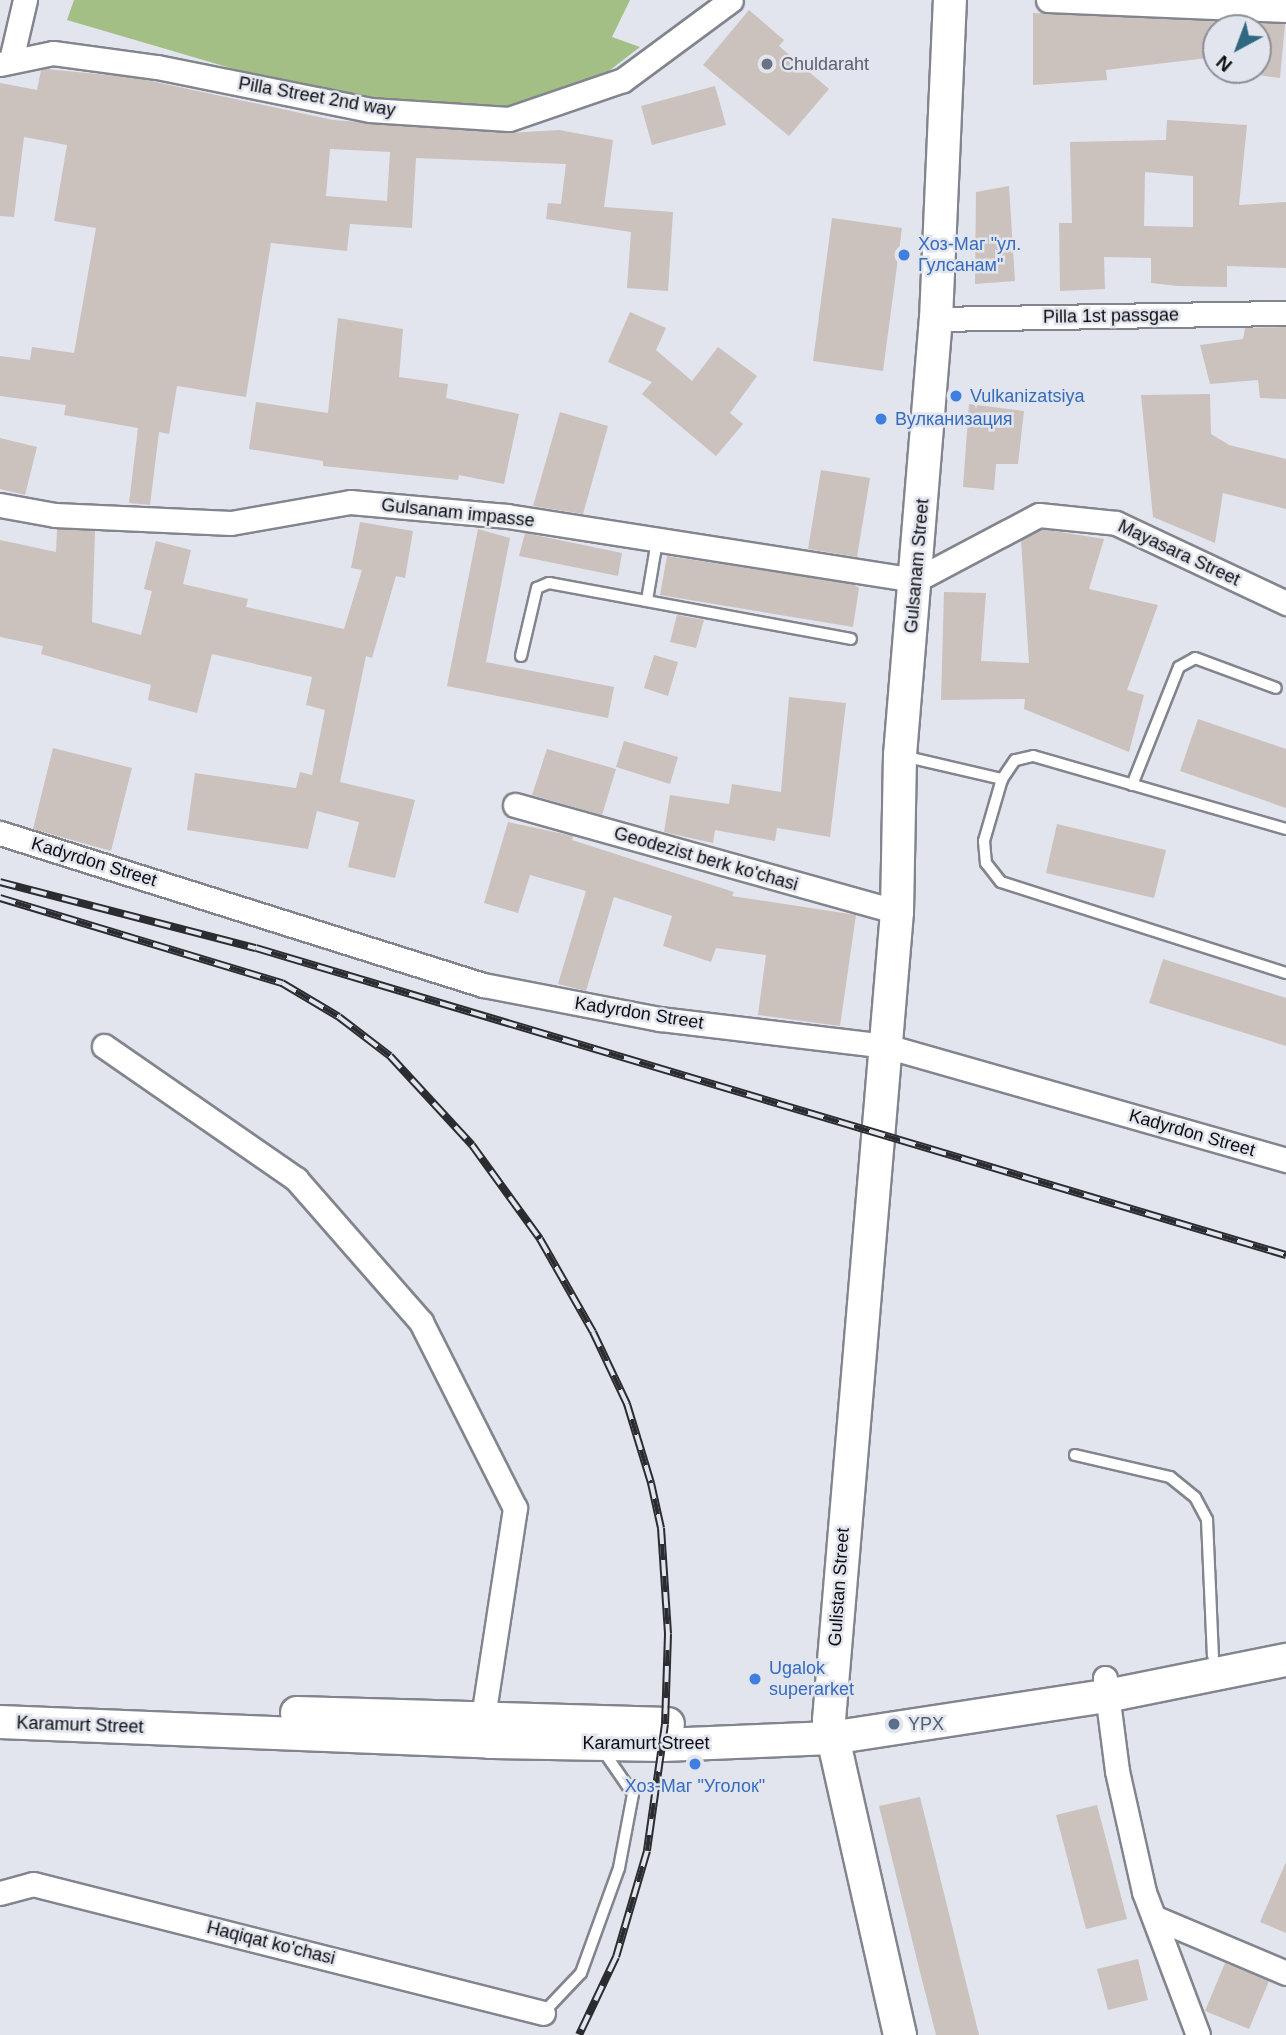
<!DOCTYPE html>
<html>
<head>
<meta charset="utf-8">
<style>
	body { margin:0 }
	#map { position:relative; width:1286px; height:2035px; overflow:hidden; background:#e2e5ee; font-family:Arial,sans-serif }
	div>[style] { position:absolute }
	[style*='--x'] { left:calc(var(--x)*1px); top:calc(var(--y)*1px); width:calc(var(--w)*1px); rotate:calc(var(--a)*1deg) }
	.green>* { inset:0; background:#a4bf85 }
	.building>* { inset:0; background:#cbc1bd }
	.roads { filter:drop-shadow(2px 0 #82858d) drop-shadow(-2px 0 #82858d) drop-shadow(0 2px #82858d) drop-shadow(0 -2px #82858d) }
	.lane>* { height:10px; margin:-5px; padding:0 5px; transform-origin:5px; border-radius:5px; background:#fff }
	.street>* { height:23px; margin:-11.5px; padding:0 11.5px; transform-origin:11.5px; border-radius:11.5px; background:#fff }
	.secondary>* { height:32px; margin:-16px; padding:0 16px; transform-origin:16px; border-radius:16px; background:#fff }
	.rail>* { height:8px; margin-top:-4px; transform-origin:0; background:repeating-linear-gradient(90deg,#e2e5ee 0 16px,#2b2c30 0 32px); box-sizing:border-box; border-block:2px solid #2b2c30 }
	.dots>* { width:19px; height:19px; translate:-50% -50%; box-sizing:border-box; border:4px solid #e2e5ee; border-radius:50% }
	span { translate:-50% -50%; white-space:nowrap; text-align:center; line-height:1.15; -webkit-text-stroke:5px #e2e5ee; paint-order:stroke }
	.worship-label { font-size:18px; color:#5b616d }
	.left { translate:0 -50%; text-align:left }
	.street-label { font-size:18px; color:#0c0d10 }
	.shop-label { font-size:18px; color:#366cbe }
	.service-label { font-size:18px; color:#4e5e75 }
	.north { position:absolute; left:1202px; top:14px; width:70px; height:70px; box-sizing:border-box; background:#e2e5ee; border:2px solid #8c8f95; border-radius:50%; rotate:221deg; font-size:19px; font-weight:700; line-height:28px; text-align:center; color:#0c0d10 }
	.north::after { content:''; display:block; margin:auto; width:24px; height:32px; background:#2f6881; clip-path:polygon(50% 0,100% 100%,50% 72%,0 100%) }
</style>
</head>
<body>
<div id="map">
	<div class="green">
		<i style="clip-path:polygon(74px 0,630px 0,612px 37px,640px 47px,592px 84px,504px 108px,316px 93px,67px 20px)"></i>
	</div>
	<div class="building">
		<i style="clip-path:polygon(749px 10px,784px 40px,779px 46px,829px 89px,789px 136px,703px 65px)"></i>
		<i style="clip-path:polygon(1033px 13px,1216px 21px,1216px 57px,1106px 70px,1107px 80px,1033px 85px)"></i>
		<i style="clip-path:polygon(1258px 23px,1285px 24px,1280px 78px,1258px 75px)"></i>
		<i style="clip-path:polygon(evenodd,47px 69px,137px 78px,333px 120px,508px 133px,559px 130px,613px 140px,604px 207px,673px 212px,668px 291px,627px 288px,631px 232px,546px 219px,548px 203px,561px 204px,566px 164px,416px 158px,412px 228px,350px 224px,347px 251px,271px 243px,246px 397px,177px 386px,169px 434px,159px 432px,150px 505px,129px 503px,138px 428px,64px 415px,66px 405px,0 396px,0 356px,30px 360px,32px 347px,74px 353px,96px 228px,54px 221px,67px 145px,24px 137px,14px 217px,0 216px,0 83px,37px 90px,41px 70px,47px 69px,330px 149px,390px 152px,387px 201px,326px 196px,330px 149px)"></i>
		<i style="clip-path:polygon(715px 86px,726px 125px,652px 145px,641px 106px)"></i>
		<i style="clip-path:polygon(evenodd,1167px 120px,1247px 125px,1239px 205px,1286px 202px,1286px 268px,1227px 266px,1227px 287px,1178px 286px,1151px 283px,1151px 258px,1104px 257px,1105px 289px,1060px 291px,1059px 223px,1072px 223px,1070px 142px,1166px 140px,1167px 120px,1145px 172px,1193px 176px,1193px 227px,1144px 226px,1145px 172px)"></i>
		<i style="clip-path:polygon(1009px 186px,1015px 281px,975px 284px,976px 192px)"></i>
		<i style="clip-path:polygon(832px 218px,902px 228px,883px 371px,813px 361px)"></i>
		<i style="clip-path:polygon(630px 312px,666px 328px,656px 350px,692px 381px,718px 347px,757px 376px,730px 413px,743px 424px,716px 456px,642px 394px,652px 382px,608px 362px)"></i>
		<i style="clip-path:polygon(338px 318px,403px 329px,399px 377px,448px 384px,446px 398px,519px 414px,504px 484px,459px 475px,458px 480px,323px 466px,323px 461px,249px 449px,256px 402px,328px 413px)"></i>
		<i style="clip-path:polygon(1286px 327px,1286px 399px,1260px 398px,1258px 380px,1210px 384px,1200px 345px,1243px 339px,1245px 328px)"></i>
		<i style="clip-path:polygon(1210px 394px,1211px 434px,1229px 445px,1286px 459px,1286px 509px,1223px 493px,1215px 543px,1153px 517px,1141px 395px)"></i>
		<i style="clip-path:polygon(969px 404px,1024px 411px,1018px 464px,996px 464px,994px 490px,963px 487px)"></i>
		<i style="clip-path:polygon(560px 412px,608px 426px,583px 514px,533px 506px)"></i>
		<i style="clip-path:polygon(0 438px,37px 447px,25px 495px,0 489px)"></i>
		<i style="clip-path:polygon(821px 470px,870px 478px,857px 557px,808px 549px)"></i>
		<i style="clip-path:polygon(360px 522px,413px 531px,405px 578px,396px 576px,372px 658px,366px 656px,340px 782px,415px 800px,395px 878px,348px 867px,359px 822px,317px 811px,308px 849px,187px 830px,195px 773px,296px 788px,300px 772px,312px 775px,325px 710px,306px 705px,312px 677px,212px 654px,197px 713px,148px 700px,151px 685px,41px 654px,43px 646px,0 637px,0 540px,56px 552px,57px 529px,95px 531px,92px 622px,141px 635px,152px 591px,144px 589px,156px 541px,191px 550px,183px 584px,248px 599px,246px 607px,344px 629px,362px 570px,351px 568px)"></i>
		<i style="clip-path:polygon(478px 529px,510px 538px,486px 662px,614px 687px,608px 718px,447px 686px)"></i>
		<i style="clip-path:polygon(1042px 529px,1104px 539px,1089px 589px,1158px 605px,1127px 690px,1144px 695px,1129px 752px,1024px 709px,1025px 699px,941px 700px,944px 592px,986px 593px,981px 661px,1029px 663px,1021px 540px)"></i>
		<i style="clip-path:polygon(525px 533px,622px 553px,618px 576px,519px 556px)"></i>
		<i style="clip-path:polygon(667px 556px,853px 584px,859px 588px,853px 627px,660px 595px)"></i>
		<i style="clip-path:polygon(677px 615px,704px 620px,696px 648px,670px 642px)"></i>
		<i style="clip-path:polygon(654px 655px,678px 662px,668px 696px,644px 688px)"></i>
		<i style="clip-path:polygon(789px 697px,846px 703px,830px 837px,777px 828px,775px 841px,715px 830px,713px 843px,664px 832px,670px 795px,729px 804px,732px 784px,781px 792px)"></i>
		<i style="clip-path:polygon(1198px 719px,1286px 749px,1286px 808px,1180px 771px)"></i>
		<i style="clip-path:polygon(624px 741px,678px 757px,670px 784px,616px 767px)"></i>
		<i style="clip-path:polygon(53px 748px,132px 768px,111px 851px,33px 829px)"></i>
		<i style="clip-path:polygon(547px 749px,616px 769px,602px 815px,532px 795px)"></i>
		<i style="clip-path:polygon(508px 822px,573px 836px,572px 840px,734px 892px,732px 896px,856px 915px,840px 1026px,758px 1015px,766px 955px,716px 948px,711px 962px,663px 946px,672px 916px,614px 897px,586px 991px,558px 984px,586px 891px,530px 875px,518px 913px,484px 903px)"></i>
		<i style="clip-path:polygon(1057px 824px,1166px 850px,1154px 898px,1046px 873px)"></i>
		<i style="clip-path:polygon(1163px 959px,1286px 998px,1286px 1046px,1149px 1003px)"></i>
		<i style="clip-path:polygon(920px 1797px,935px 1857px,979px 2035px,936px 2035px,918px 1964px,879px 1806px)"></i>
		<i style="clip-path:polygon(1097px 1805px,1127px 1919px,1086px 1929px,1056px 1815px)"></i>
		<i style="clip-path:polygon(1286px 1862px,1286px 1933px,1260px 1922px)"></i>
		<i style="clip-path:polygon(1138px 1959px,1148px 2000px,1108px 2010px,1097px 1969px)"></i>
		<i style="clip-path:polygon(1225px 1963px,1269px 1981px,1249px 2029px,1205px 2011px)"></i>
	</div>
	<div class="roads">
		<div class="lane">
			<i style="--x:647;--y:600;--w:60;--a:-80.4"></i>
			<i style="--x:521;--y:656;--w:70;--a:-76.8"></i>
			<i style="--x:537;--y:588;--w:13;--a:-23"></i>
			<i style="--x:549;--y:583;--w:307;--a:10.5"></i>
			<i style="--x:903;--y:756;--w:102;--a:13.1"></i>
			<i style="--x:1132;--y:785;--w:127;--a:-68.3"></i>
			<i style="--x:1179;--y:667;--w:18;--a:-29"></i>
			<i style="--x:1195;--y:658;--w:86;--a:20.3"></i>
			<i style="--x:1286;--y:829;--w:263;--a:-163.9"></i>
			<i style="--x:1033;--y:756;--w:18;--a:167"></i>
			<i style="--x:1015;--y:760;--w:23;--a:124"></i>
			<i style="--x:1002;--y:779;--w:65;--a:106.2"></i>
			<i style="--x:984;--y:841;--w:22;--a:85"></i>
			<i style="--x:986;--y:863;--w:24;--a:52"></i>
			<i style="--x:1001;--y:882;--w:299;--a:17.7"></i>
			<i style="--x:1075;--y:1455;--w:98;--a:13"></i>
			<i style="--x:1170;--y:1477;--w:32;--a:39"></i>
			<i style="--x:1195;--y:1497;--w:26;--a:62"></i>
			<i style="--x:1207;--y:1520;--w:136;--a:87.5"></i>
			<i style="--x:543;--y:2013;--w:55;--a:-46.5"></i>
			<i style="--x:581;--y:1973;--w:112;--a:-70.1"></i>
			<i style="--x:619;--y:1868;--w:75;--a:-79.3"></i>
			<i style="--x:633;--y:1794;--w:55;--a:-124.6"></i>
		</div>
		<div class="street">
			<i style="--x:1048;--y:0;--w:238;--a:2.4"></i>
			<i style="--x:11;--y:60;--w:62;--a:-76.9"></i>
			<i style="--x:0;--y:64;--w:54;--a:-11.7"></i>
			<i style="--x:53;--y:53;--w:105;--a:7.7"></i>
			<i style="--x:157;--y:67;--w:217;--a:11.4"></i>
			<i style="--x:370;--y:110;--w:139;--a:3.7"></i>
			<i style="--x:509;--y:119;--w:120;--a:-18.9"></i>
			<i style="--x:623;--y:80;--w:134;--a:-36.5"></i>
			<i style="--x:936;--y:319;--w:350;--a:-1"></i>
			<i style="--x:0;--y:505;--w:56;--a:10.3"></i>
			<i style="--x:55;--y:515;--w:176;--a:2.6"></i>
			<i style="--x:231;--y:523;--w:121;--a:-10"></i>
			<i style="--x:350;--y:502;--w:158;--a:5.1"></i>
			<i style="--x:507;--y:516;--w:414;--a:8.9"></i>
			<i style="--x:916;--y:580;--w:139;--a:-27.9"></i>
			<i style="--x:1039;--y:515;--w:77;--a:5.9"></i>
			<i style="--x:1116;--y:523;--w:188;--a:25.2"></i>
			<i style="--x:515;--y:805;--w:397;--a:15.6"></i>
			<i style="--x:0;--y:833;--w:506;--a:17.47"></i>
			<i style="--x:483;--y:985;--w:180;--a:10.9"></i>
			<i style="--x:660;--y:1019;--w:228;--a:6.8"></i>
			<i style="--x:886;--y:1046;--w:416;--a:15.9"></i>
			<i style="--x:104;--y:1046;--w:234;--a:34.7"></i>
			<i style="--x:296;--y:1179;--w:190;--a:48.8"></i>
			<i style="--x:421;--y:1322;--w:208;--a:63.2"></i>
			<i style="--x:515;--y:1508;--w:211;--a:98.7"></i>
			<i style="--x:1105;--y:1678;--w:94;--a:82.6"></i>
			<i style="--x:1117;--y:1771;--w:124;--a:77.4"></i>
			<i style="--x:1144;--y:1892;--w:153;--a:69.3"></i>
			<i style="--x:0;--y:1893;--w:34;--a:-15"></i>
			<i style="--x:33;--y:1884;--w:526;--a:14.19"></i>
			<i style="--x:1156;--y:1918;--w:141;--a:22.9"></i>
		</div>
		<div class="secondary">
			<i style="--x:297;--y:1713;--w:371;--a:1.7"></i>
			<i style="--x:0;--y:1722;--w:489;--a:2.3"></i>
			<i style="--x:489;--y:1742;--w:174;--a:1"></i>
			<i style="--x:663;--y:1745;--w:168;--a:-2.4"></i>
			<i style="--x:831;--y:1738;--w:279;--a:-8.7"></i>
			<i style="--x:1107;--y:1696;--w:183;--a:-11.4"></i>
			<i style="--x:900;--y:2035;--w:323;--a:-102.7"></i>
			<i style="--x:829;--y:1720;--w:811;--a:-85.19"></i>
			<i style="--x:897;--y:912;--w:157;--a:-88.9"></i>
			<i style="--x:900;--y:755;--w:437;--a:-85.3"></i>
			<i style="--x:936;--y:319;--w:319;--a:-87.5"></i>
		</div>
	</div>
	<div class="rail">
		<i style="--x:0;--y:882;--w:264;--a:14.5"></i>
		<i style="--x:256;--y:948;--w:1075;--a:16.6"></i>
		<i style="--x:0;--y:898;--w:295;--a:16.8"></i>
		<i style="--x:282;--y:983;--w:66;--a:30.8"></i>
		<i style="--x:339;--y:1017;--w:64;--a:37.4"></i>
		<i style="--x:390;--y:1056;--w:121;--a:47.3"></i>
		<i style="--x:472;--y:1145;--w:116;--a:54.1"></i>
		<i style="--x:540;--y:1239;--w:107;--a:60.3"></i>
		<i style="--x:593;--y:1332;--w:80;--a:64.7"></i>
		<i style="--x:627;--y:1404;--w:83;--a:73.1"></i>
		<i style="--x:651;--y:1483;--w:46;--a:77.5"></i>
		<i style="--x:661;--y:1528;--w:106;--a:86.2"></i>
		<i style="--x:668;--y:1634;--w:90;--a:91.9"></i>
		<i style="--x:665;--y:1724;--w:128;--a:98.1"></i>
		<i style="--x:647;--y:1851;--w:110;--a:106.3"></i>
		<i style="--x:616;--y:1957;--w:86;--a:115.4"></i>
	</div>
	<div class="dots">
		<i style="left:767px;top:64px;background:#6b7280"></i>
		<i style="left:904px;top:255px;background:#3f7fe0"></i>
		<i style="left:956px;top:396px;background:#3f7fe0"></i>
		<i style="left:881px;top:419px;background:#3f7fe0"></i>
		<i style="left:755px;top:1679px;background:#3f7fe0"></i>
		<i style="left:894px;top:1724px;background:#5c6f8a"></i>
		<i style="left:695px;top:1764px;background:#3f7fe0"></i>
	</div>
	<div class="worship-label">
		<span class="left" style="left:781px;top:64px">Chuldaraht</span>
	</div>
	<div class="street-label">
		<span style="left:317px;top:97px;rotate:10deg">Pilla Street 2nd way</span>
		<span style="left:1111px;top:316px;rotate:-1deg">Pilla 1st passgae</span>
		<span style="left:458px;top:513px;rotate:6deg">Gulsanam impasse</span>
		<span style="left:1179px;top:553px;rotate:25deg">Mayasara Street</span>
		<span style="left:917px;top:566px;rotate:-85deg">Gulsanam Street</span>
		<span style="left:706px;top:859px;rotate:16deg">Geodezist berk ko'chasi</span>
		<span style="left:94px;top:862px;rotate:17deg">Kadyrdon Street</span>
		<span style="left:639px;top:1013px;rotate:9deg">Kadyrdon Street</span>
		<span style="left:1192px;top:1133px;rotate:16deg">Kadyrdon Street</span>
		<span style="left:839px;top:1587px;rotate:-86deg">Gulistan Street</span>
		<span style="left:80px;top:1725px;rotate:2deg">Karamurt Street</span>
		<span style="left:646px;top:1743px">Karamurt Street</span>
		<span style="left:271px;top:1943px;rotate:14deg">Haqiqat ko'chasi</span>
	</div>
	<div class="shop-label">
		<span class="left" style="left:918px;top:255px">Хоз-Маг "ул.<br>Гулсанам"</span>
		<span class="left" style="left:970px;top:396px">Vulkanizatsiya</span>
		<span class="left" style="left:895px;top:419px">Вулканизация</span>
		<span class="left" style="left:769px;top:1679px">Ugalok<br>superarket</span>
		<span style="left:695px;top:1786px">Хоз-Маг "Уголок"</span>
	</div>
	<div class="service-label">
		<span class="left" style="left:908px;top:1724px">YPX</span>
	</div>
	<div class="north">N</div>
</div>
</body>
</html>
